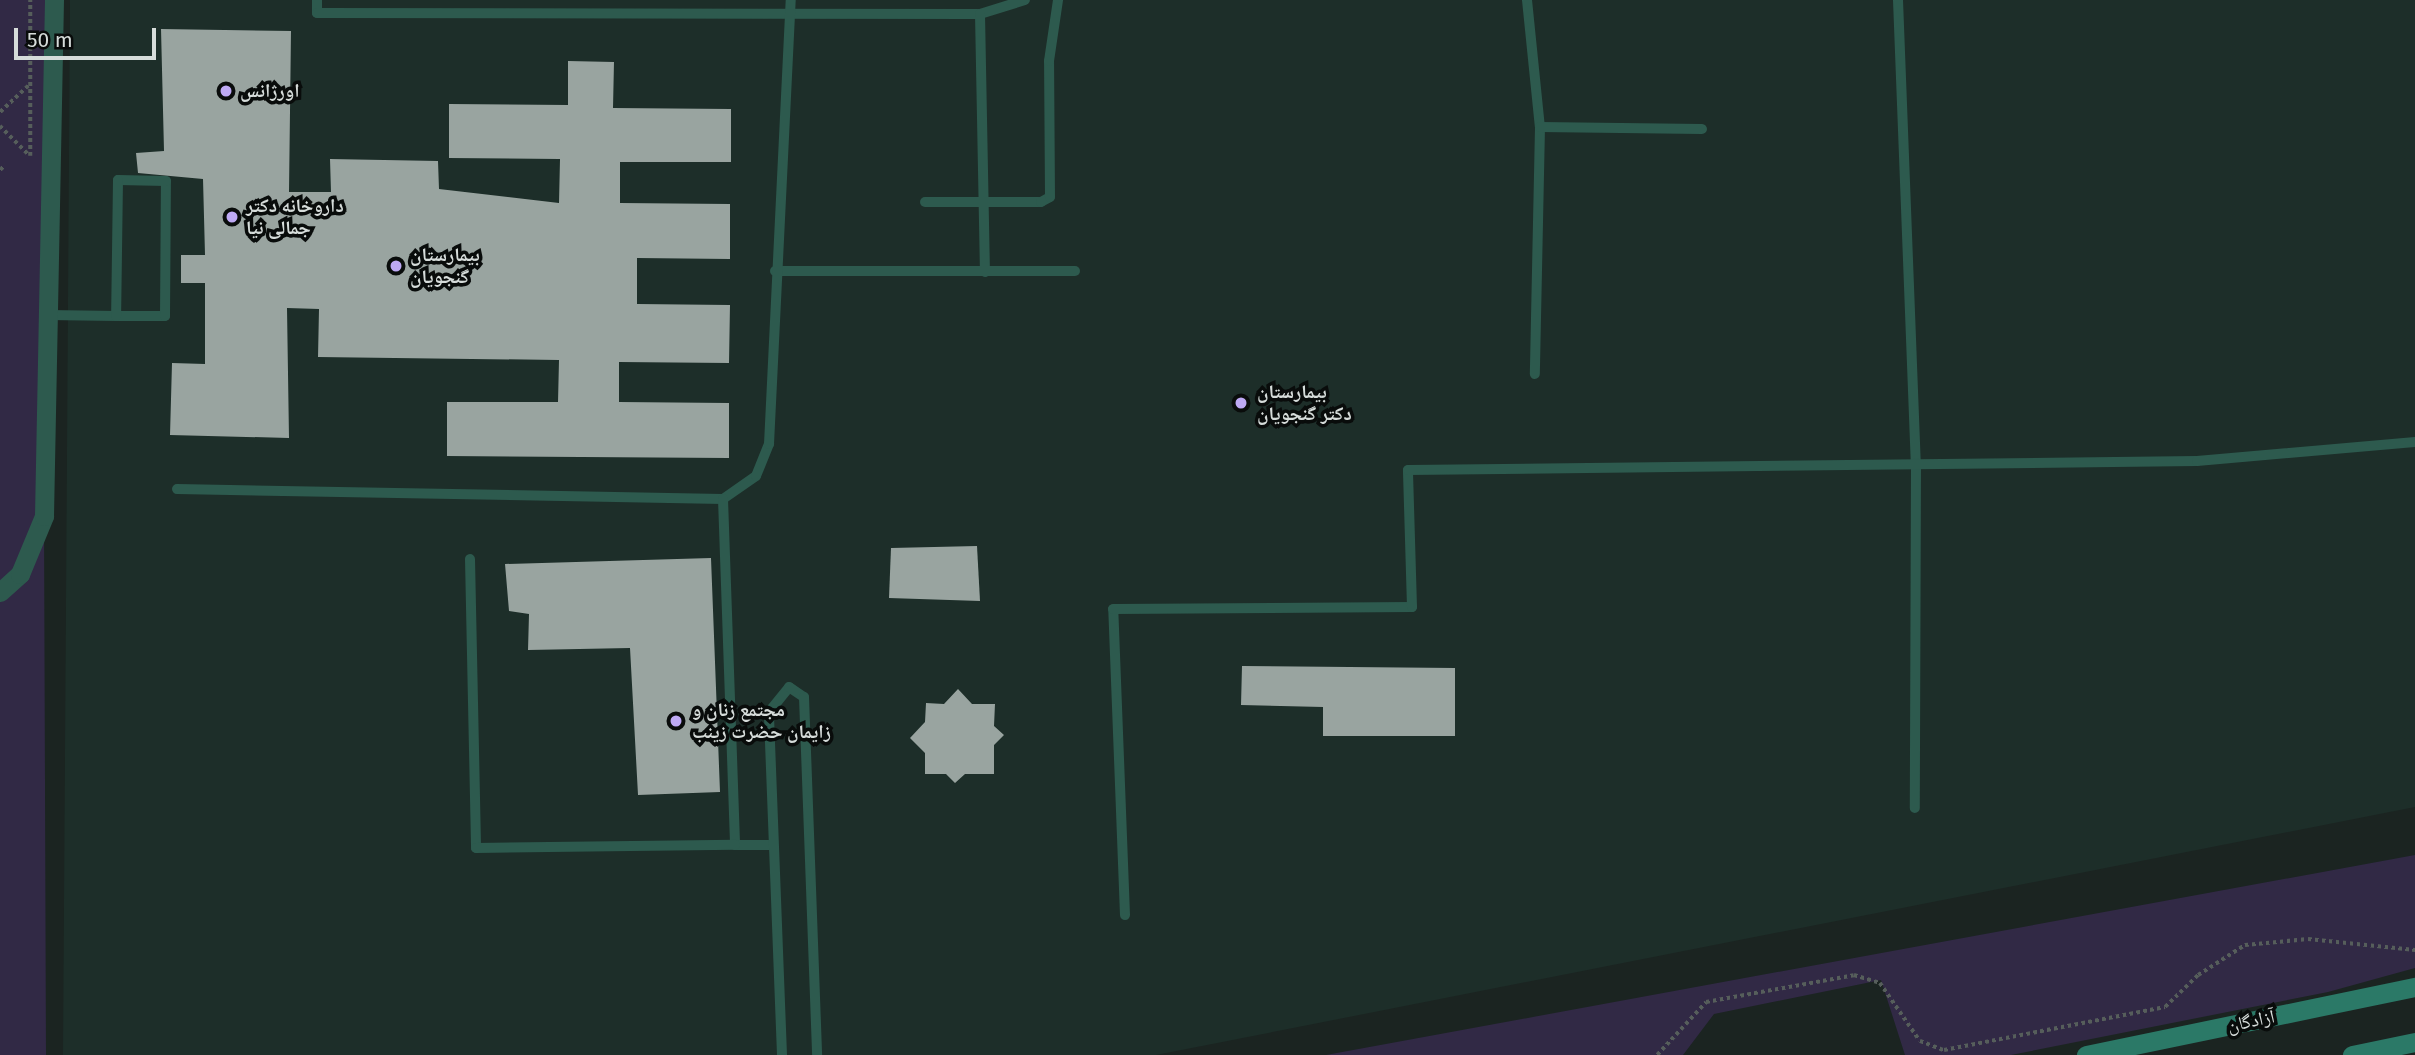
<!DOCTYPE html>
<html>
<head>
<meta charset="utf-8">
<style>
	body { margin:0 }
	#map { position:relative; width:2415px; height:1055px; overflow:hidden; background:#1b2421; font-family:"Fira Sans","Noto Naskh Arabic",sans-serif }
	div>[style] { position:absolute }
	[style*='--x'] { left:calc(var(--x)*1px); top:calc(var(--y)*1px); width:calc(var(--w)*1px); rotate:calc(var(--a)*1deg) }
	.built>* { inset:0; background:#1d2e29 }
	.green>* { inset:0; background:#312945 }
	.building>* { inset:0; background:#99a4a0 }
	.path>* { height:3.5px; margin-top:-1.75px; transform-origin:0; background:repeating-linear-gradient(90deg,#565e5b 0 3.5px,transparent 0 7px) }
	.service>* { height:10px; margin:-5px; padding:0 5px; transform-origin:5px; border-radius:5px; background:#2d5a4e }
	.minor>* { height:19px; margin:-9.5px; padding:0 9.5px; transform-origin:9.5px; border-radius:9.5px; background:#2d5a4e }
	.secondary>* { height:19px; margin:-9.5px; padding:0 9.5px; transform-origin:9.5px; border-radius:9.5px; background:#2b7967 }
	.dots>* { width:19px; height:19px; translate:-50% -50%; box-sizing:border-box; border:4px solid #090c0b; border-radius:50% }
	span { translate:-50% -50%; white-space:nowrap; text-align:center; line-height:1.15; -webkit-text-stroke:7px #090c0b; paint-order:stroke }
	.poi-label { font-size:19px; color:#d6dcda; font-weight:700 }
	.left { translate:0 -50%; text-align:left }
	.street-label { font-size:19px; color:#d6dcda }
	.scale { position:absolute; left:14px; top:28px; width:142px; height:32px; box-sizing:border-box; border:4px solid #d6dcda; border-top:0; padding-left:9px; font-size:21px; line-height:24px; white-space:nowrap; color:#d6dcda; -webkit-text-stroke:5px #090c0b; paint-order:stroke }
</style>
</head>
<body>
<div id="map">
	<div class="built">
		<i style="clip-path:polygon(70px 0,2415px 0,2415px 807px,1156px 1055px,63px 1055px)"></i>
	</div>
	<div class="green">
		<i style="clip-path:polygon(0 0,53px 0,44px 516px,46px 1055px,0 1055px)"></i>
		<i style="clip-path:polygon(2415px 855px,2415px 968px,2328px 992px,2011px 1055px,1905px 1055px,1881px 980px,1714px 1014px,1683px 1055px,1326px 1055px)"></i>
	</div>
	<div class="building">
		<i style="clip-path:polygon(161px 29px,291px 31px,289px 192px,331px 192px,330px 159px,438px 161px,439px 189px,559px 203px,560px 159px,449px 158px,449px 104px,568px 105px,568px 61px,614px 62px,613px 108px,731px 109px,731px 162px,620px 162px,620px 203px,730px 204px,730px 259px,637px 258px,637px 304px,730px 305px,729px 363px,619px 362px,619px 402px,729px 403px,729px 458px,447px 456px,447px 402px,558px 402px,559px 360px,318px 357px,319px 309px,287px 308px,289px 438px,170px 435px,172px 363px,205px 364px,205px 283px,181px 283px,181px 255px,205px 255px,203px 179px,138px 173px,136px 153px,164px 151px)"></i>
		<i style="clip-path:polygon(977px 546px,980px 601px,889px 598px,891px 548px)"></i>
		<i style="clip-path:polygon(711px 558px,720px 792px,638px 795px,630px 648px,528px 650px,529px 614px,509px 611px,505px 564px)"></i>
		<i style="clip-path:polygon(1242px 666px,1455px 668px,1455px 736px,1323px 736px,1323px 707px,1241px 705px)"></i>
		<i style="clip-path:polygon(958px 689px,972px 704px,995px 704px,994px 726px,1004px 735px,994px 745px,994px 774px,965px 774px,955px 783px,946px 774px,925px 774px,925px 753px,910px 738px,925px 722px,926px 703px,944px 704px)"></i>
	</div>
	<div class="path">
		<i style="--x:0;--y:112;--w:40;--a:-43"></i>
		<i style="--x:0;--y:126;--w:42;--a:45"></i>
		<i style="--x:30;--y:156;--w:156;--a:-90"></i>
		<i style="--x:0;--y:170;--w:7;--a:-45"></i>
		<i style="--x:1657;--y:1055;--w:72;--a:-47.2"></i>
		<i style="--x:1706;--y:1002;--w:150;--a:-10.3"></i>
		<i style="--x:1854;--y:975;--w:27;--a:17"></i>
		<i style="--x:1880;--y:983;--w:70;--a:55.4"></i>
		<i style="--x:1920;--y:1041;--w:26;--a:21"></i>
		<i style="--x:1944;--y:1050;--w:225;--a:-11"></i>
		<i style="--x:2165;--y:1007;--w:46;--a:-44.1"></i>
		<i style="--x:2198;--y:975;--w:56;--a:-32.6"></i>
		<i style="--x:2245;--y:945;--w:63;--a:-5.4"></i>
		<i style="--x:2308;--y:939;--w:108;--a:5.9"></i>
	</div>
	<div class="service">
		<i style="--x:317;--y:0;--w:13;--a:90"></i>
		<i style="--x:317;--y:13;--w:663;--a:0.09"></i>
		<i style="--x:980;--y:14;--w:47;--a:-17.3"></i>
		<i style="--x:1527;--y:0;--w:128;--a:84.2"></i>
		<i style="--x:1540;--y:127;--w:247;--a:91.2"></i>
		<i style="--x:1898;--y:0;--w:463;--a:87.8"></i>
		<i style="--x:1916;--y:463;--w:345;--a:90.2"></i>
		<i style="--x:980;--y:14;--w:258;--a:88.9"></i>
		<i style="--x:1540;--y:127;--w:162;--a:0.7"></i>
		<i style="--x:925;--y:202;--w:116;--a:0"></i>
		<i style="--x:1041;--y:202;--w:10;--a:-29"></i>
		<i style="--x:1050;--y:197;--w:136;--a:-90.4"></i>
		<i style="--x:1049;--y:61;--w:62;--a:-81.6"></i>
		<i style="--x:775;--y:271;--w:300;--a:0"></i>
		<i style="--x:48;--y:315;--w:68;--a:0.8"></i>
		<i style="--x:116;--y:316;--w:49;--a:0"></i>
		<i style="--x:165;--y:316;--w:135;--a:-89.6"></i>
		<i style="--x:166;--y:181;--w:48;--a:-178.8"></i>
		<i style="--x:118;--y:180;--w:136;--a:90.8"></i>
		<i style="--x:177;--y:489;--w:546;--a:1.05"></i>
		<i style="--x:723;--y:499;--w:40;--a:-34.9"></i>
		<i style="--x:756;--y:476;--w:35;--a:-68"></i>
		<i style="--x:769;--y:444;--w:445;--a:-87.2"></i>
		<i style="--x:723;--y:499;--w:346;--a:88"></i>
		<i style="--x:735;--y:845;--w:38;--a:0"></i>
		<i style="--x:470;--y:559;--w:289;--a:88.8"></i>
		<i style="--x:476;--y:848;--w:259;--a:-0.7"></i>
		<i style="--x:1125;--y:915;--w:306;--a:-92.2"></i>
		<i style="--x:1113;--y:609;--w:299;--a:-0.4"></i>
		<i style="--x:1412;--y:607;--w:137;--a:-91.7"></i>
		<i style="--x:1408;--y:470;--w:789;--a:-0.65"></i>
		<i style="--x:2197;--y:461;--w:219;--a:-5"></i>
		<i style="--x:782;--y:1055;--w:343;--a:-92.2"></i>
		<i style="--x:769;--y:712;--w:32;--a:-51"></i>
		<i style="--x:789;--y:687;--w:18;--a:34"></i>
		<i style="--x:804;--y:697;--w:358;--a:87.9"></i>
	</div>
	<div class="minor">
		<i style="--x:0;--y:592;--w:27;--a:-42"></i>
		<i style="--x:20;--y:574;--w:63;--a:-67.5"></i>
		<i style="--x:44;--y:516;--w:516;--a:-88.89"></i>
	</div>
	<div class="secondary">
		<i style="--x:2086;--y:1055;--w:336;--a:-11.7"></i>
		<i style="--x:2352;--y:1055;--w:64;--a:-11.7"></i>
	</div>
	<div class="dots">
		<i style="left:226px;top:91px;background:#bea9f4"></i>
		<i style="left:232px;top:217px;background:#bea9f4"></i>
		<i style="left:396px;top:266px;background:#bea9f4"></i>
		<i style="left:1241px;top:403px;background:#bea9f4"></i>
		<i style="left:676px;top:721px;background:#bea9f4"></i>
	</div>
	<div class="poi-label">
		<span class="left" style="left:240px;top:91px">اورژانس</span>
		<span class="left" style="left:246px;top:217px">داروخانه دکتر<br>جمالی نیا</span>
		<span class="left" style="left:410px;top:266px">بیمارستان<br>گنجویان</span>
		<span class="left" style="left:1257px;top:403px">بیمارستان<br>دکتر گنجویان</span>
		<span class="left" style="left:692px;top:721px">مجتمع زنان و<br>زایمان حضرت زینب</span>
	</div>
	<div class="street-label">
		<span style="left:2251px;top:1021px;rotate:-12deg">آزادگان</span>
	</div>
	<div class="scale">50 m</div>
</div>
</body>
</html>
